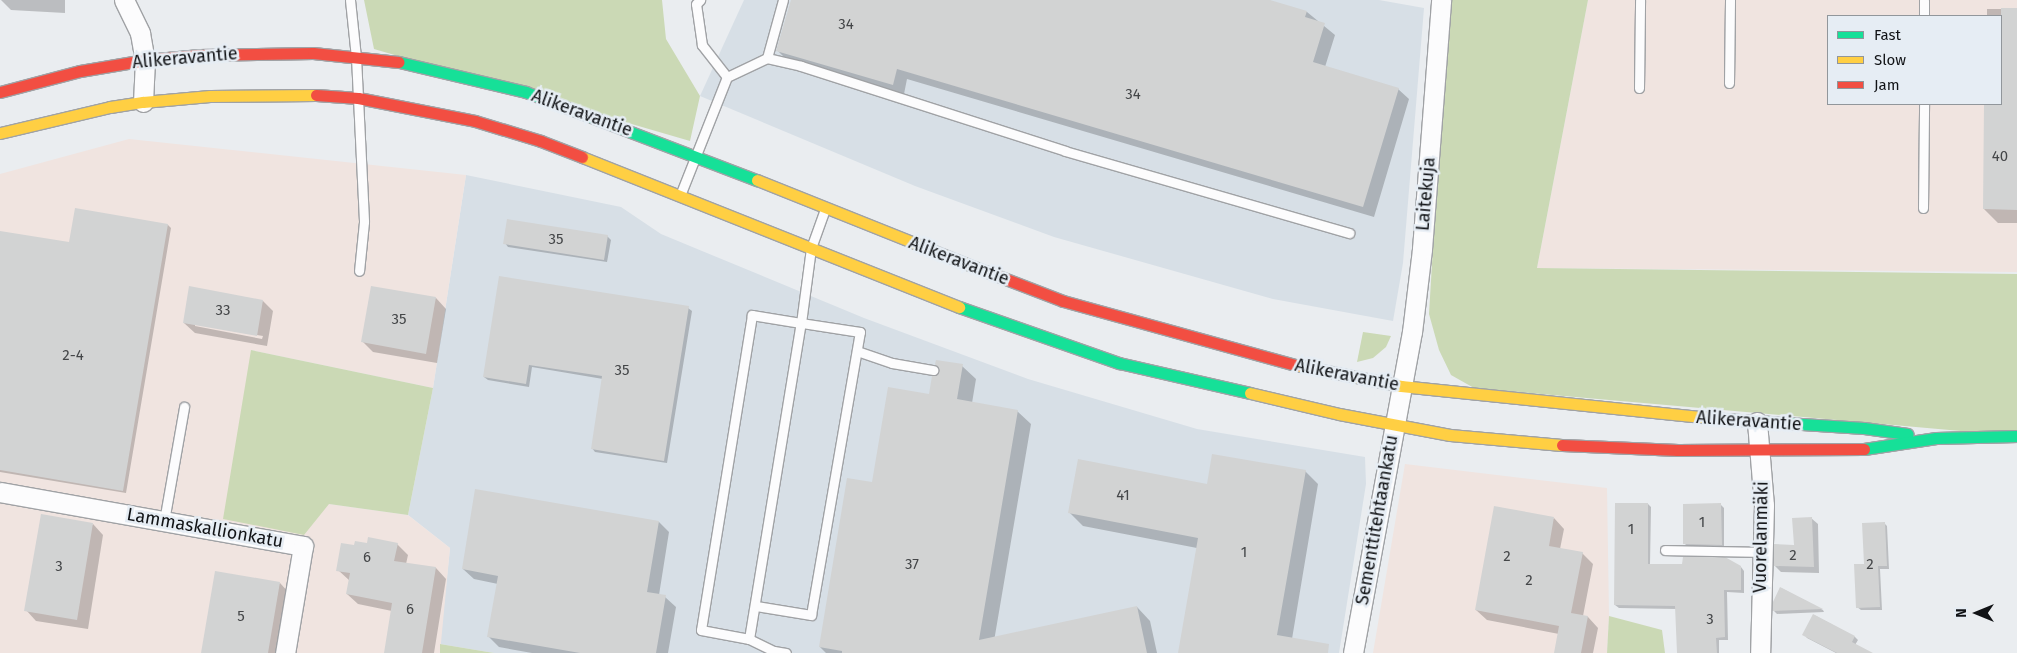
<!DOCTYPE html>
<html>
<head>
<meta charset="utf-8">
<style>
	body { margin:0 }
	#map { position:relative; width:2017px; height:653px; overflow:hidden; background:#eaedf0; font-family:"Fira Sans",sans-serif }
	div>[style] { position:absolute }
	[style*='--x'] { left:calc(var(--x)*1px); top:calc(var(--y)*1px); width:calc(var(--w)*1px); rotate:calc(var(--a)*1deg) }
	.built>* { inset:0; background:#d7dfe6 }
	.industrial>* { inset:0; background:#f0e4e0 }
	.green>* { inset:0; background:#cbd9b5 }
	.shadow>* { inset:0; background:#0003 }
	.building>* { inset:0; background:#d2d3d3 }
	.roads { filter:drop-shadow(1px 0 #a0a2a5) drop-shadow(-1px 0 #a0a2a5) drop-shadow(0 1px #a0a2a5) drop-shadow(0 -1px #a0a2a5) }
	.lane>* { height:9px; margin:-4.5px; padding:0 4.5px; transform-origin:4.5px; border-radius:4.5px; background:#fcfcfd }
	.street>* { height:19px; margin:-9.5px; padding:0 9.5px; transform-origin:9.5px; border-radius:9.5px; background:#fcfcfd }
	.fast>* { height:11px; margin:-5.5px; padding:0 5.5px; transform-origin:5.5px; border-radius:5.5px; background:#16e098 }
	.slow>* { height:11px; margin:-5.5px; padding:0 5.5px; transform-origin:5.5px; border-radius:5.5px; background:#ffcf43 }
	.jam>* { height:11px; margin:-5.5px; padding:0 5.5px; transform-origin:5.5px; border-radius:5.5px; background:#f24e42 }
	span { translate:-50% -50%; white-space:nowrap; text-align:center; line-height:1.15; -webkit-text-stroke:5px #e6edf4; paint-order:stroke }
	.number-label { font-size:15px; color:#444648 }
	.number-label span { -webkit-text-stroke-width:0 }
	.street-label { font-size:18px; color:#111316 }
	.legend { position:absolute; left:1827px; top:15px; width:175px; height:90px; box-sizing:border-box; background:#e6edf4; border:1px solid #91969b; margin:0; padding:6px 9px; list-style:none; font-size:15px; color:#111316 }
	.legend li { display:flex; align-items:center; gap:10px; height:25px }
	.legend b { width:25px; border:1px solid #91969b }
	.north { position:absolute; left:1952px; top:588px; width:50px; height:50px; -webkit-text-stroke:4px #e6edf4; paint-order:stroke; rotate:270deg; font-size:14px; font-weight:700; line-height:20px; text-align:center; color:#111316 }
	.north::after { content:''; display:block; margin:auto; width:18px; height:22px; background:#111316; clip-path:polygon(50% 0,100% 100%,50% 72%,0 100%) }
</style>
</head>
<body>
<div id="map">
	<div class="built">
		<i style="clip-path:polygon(744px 0,1379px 0,1424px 8px,1403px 263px,1393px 321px,1273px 299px,1054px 237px,915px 186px,700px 96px)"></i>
		<i style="clip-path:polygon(466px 175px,621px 207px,661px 234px,864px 318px,1028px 379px,1197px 429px,1365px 457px,1366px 484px,1339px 653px,494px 653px,440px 644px,450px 548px,408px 515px,433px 388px)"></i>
	</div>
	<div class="industrial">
		<i style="clip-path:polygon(evenodd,1588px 0,2017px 0,2017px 272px,1537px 268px,1588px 0,1828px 16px,2001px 16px,2001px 104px,1828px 104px,1828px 16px)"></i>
		<i style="clip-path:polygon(129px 139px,466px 175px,433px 388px,251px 350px,329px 504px,408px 515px,450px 548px,440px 653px,0 653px,0 174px)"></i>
		<i style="clip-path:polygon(1405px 464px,1607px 488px,1609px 616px,1607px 653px,1373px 653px)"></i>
	</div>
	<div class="green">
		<i style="clip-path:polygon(364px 0,662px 0,666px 39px,700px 96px,690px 141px,374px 49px)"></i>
		<i style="clip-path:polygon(1451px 0,1588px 0,1537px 268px,2017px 274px,2017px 436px,1474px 388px,1451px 375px,1439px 350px,1429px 314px,1447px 12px)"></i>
		<i style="clip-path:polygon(1363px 332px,1391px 336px,1386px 347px,1373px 358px,1357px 362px)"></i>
		<i style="clip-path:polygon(251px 350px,433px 388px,408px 515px,329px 504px,304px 535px,223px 519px)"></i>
		<i style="clip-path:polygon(1609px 616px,1662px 630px,1665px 653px,1607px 653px)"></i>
		<i style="clip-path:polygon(440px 644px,494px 653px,440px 653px)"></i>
	</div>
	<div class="shadow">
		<i style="clip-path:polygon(1px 0,65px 0,65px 13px,11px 10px)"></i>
		<i style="clip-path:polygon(792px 0,1266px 0,1307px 12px,1335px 35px,1325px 67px,1398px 89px,1409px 99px,1374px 217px,907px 79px,904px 94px,788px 61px,777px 50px)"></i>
		<i style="clip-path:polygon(1987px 9px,2017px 9px,2017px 223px,1998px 223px,1984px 209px,1985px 104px,2001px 104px,2001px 16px,1987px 16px)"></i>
		<i style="clip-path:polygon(168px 225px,171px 228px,126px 493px,0 472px,0 232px,70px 244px)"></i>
		<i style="clip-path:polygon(607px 236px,611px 240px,607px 262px,508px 247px,505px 243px)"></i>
		<i style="clip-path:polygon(436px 298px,446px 309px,437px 363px,373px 352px,362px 341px)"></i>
		<i style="clip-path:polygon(evenodd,263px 301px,273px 311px,267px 346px,195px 333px,184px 323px,263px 301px,195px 324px,263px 336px,262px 339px,195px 326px,195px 324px)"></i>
		<i style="clip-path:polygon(688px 308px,692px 311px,667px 463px,595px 452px,592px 448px,603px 379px,532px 367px,529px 387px,488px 380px,484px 377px)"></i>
		<i style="clip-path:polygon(962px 366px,976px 379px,972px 403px,1017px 411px,1031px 424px,992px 653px,826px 653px,820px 647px,873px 483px,930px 396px)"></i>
		<i style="clip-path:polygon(1305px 471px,1318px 484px,1292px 639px,1312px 653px,1179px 653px,1197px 548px,1083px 526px,1069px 512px,1208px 486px)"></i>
		<i style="clip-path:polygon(1648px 504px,1651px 507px,1650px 565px,1741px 567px,1744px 571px,1744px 593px,1727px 592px,1728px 640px,1719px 640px,1719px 653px,1678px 653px,1677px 609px,1619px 608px,1615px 605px)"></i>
		<i style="clip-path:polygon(1721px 505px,1724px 508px,1724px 548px,1688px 547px,1685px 544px)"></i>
		<i style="clip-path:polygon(1554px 518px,1564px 529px,1560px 549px,1582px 553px,1593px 564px,1583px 616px,1588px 617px,1598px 628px,1593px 653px,1555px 653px,1559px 634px,1487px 620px,1476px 610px)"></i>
		<i style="clip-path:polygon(1811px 518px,1818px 524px,1819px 573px,1781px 572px,1775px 566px,1795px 546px)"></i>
		<i style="clip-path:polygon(659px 522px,669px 532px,659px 595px,665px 597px,676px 607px,668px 653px,532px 653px,499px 647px,489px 637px,498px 584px,474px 579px,463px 569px)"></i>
		<i style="clip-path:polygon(1884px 523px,1887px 526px,1889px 569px,1880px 569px,1882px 610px,1861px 610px,1857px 607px,1866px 565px)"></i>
		<i style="clip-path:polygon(93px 524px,103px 535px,88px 629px,36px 621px,26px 610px)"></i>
		<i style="clip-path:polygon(368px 544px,397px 544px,408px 555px,406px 564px,436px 568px,446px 579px,434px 653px,385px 653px,392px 611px,358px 604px,347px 594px,350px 581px,338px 570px,355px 547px)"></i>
		<i style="clip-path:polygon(280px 583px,290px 594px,280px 653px,202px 653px)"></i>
		<i style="clip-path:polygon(1781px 588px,1823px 610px,1824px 612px,1777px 614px,1774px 611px)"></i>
		<i style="clip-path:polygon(1137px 607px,1150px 621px,1157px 653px,1003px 653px)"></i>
		<i style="clip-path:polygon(1814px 615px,1855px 637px,1858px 640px,1855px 645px,1871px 653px,1836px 653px,1807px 638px,1804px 634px)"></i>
	</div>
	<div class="building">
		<i style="clip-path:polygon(791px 0,1270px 0,1307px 11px,1305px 17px,1325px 23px,1313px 62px,1399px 88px,1363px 207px,897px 69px,893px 85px,776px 51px)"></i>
		<i style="clip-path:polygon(2001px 8px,2017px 8px,2017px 210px,1983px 209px,1984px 104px,2001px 104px)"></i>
		<i style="clip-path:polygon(75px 208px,168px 224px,123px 491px,0 470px,0 231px,69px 242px)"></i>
		<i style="clip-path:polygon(507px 219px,608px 235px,604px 260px,503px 244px)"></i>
		<i style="clip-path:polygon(499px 276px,689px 306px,664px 461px,591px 449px,602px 376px,529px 365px,526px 384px,483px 377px)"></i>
		<i style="clip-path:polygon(189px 286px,263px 300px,257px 336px,183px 323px)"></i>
		<i style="clip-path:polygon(371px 286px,436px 297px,426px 354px,361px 342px)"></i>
		<i style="clip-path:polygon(936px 360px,963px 364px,957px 399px,1018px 410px,979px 640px,1137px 606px,1147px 653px,842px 653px,842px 651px,819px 647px,847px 478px,872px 482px,888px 387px,929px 394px,932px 376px,939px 372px,935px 364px)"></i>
		<i style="clip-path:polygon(1212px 454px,1306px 470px,1277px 635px,1329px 644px,1328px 653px,1178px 653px,1198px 538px,1068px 513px,1078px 459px,1207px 484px)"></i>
		<i style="clip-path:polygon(475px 489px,659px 521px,647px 592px,666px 595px,656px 653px,580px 653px,487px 637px,498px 576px,462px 569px)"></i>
		<i style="clip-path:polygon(1615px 503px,1648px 503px,1648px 564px,1682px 564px,1683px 557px,1725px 557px,1741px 566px,1741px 590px,1724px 590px,1725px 637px,1716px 638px,1717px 653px,1677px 653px,1675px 606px,1614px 605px)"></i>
		<i style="clip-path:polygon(1721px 503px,1722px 545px,1683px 544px,1683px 504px)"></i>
		<i style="clip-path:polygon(1494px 506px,1554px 517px,1549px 546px,1583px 552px,1571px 613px,1588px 616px,1581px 653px,1554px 653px,1559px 626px,1475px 610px)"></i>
		<i style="clip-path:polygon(41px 514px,93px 523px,77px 620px,24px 611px)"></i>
		<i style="clip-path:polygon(1812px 517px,1814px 567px,1774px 566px,1774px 544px,1794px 545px,1792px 518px)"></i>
		<i style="clip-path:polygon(1885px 522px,1887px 566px,1878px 566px,1880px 607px,1856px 608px,1854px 564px,1864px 564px,1862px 523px)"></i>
		<i style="clip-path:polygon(368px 537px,398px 543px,394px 561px,436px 567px,422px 653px,384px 653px,392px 603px,346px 594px,350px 573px,336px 571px,341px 543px,354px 545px,355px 541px,367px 543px)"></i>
		<i style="clip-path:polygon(215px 571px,280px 582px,268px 653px,201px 653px)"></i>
		<i style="clip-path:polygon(1780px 587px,1823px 609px,1772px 611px,1773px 602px)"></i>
		<i style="clip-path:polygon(1813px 614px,1855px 636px,1852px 642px,1873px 653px,1837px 653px,1802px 635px)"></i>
	</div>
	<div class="roads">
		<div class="lane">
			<i style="--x:350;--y:0;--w:57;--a:84"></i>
			<i style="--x:356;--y:57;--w:165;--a:87.2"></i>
			<i style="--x:364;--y:222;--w:49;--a:95.8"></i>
			<i style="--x:1924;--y:16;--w:16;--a:-90"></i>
			<i style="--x:767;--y:58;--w:60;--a:-74.6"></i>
			<i style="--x:727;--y:77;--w:44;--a:-25.4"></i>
			<i style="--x:767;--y:58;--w:35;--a:13"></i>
			<i style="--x:801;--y:66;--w:277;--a:17.8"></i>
			<i style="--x:1065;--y:151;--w:296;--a:16.1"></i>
			<i style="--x:1729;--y:83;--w:83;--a:-89.3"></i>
			<i style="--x:1639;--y:88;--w:88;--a:-89.3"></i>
			<i style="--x:681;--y:193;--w:125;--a:-68.4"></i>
			<i style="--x:727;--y:77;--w:41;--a:-128"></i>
			<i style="--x:702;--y:45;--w:41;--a:-98.3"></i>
			<i style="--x:696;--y:4;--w:6;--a:-45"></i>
			<i style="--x:1923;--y:208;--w:104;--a:-89.4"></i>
			<i style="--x:857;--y:351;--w:37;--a:19"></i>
			<i style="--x:892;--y:363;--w:42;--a:9.7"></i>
			<i style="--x:164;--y:521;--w:116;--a:-80"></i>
			<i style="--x:1665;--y:550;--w:96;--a:1.2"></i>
			<i style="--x:756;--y:606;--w:56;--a:9.3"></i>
			<i style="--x:811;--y:615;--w:287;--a:-80.2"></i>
			<i style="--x:860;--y:332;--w:60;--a:-171.3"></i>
			<i style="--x:801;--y:323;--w:50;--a:-170.7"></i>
			<i style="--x:752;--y:315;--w:319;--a:99.2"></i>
			<i style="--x:701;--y:630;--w:49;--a:10.6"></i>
			<i style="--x:749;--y:639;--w:320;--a:-80.7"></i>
			<i style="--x:801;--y:323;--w:76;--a:-82.4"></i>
			<i style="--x:811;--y:248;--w:41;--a:-70.3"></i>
			<i style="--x:749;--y:639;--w:28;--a:26"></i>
			<i style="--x:774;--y:651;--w:12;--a:9"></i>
		</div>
		<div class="street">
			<i style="--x:124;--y:0;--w:37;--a:64"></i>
			<i style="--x:140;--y:33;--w:27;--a:80"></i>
			<i style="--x:145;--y:60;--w:42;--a:92.7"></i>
			<i style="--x:1757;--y:422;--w:83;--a:85.2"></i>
			<i style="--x:1764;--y:505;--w:148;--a:91.5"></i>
			<i style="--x:0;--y:492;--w:308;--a:10.1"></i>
			<i style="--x:303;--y:546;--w:109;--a:99.5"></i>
			<i style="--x:1353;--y:653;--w:326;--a:-79.6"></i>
			<i style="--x:1412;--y:332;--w:84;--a:-83.1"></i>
			<i style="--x:1422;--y:249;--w:250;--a:-85.6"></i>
		</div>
		<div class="fast">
			<i style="--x:399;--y:62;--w:130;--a:13.3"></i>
			<i style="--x:526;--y:92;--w:247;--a:20.9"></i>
			<i style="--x:959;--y:307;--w:170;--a:19.3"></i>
			<i style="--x:1119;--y:363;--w:134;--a:12.9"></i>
			<i style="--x:1709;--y:418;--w:155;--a:3.7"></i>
			<i style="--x:1864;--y:428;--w:44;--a:7.8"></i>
			<i style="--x:1864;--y:449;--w:73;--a:-8.7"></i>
			<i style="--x:1936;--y:438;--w:81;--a:-1.4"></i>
		</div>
		<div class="slow">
			<i style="--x:0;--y:133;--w:113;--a:-13.3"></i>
			<i style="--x:110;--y:107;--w:33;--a:-9"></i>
			<i style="--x:143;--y:102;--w:67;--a:-5.1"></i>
			<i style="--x:210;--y:96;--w:106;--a:-0.5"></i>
			<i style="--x:582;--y:157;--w:406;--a:21.7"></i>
			<i style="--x:757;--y:180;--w:245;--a:21.8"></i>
			<i style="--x:1296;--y:365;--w:107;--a:11.3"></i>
			<i style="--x:1401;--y:386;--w:310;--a:5.9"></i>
			<i style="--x:1250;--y:393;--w:91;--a:13.3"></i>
			<i style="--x:1339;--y:414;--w:113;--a:10.7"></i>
			<i style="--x:1450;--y:435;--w:112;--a:5.1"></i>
		</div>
		<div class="jam">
			<i style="--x:0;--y:92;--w:83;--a:-14.7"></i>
			<i style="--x:80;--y:71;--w:66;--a:-9.6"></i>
			<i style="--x:145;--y:60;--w:55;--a:-5.2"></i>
			<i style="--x:200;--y:55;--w:113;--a:-1"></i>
			<i style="--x:313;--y:53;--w:86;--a:6"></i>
			<i style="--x:316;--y:95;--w:42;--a:4.1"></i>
			<i style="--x:358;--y:98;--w:119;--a:11.1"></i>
			<i style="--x:475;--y:121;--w:69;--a:16.9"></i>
			<i style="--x:541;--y:141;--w:44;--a:21.3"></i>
			<i style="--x:985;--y:271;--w:84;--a:21"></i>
			<i style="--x:1063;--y:301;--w:242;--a:15.4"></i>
			<i style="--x:1562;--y:445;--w:116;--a:2.5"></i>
			<i style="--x:1678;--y:450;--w:186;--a:-0.3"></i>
		</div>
	</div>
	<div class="number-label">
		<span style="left:846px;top:25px">34</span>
		<span style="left:1133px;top:95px">34</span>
		<span style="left:2000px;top:157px">40</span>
		<span style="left:556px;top:240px">35</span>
		<span style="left:223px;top:311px">33</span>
		<span style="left:399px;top:320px">35</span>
		<span style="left:73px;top:356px">2-4</span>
		<span style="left:622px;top:371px">35</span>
		<span style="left:1123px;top:496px">41</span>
		<span style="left:1702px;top:523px">1</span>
		<span style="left:1631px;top:530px">1</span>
		<span style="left:1244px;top:553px">1</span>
		<span style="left:1793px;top:556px">2</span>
		<span style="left:1507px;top:557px">2</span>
		<span style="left:367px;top:558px">6</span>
		<span style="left:912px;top:565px">37</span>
		<span style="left:1870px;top:565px">2</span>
		<span style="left:59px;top:567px">3</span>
		<span style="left:1529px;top:581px">2</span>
		<span style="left:410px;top:610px">6</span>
		<span style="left:241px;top:617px">5</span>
		<span style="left:1710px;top:620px">3</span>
	</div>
	<div class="street-label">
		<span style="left:185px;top:58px;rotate:-5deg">Alikeravantie</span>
		<span style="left:582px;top:113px;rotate:20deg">Alikeravantie</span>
		<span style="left:1426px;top:194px;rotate:-85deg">Laitekuja</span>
		<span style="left:959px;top:261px;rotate:21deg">Alikeravantie</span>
		<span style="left:1347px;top:375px;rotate:11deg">Alikeravantie</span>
		<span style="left:1749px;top:421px;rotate:4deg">Alikeravantie</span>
		<span style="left:1377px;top:520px;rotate:-80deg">Sementtitehtaankatu</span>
		<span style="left:205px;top:528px;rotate:10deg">Lammaskallionkatu</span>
		<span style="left:1761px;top:537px;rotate:-89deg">Vuorelanmäki</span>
	</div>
	<ul class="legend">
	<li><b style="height:6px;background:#16e098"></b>Fast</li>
	<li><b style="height:6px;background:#ffcf43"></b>Slow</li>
	<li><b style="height:6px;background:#f24e42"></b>Jam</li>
	</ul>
	<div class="north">N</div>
</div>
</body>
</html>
